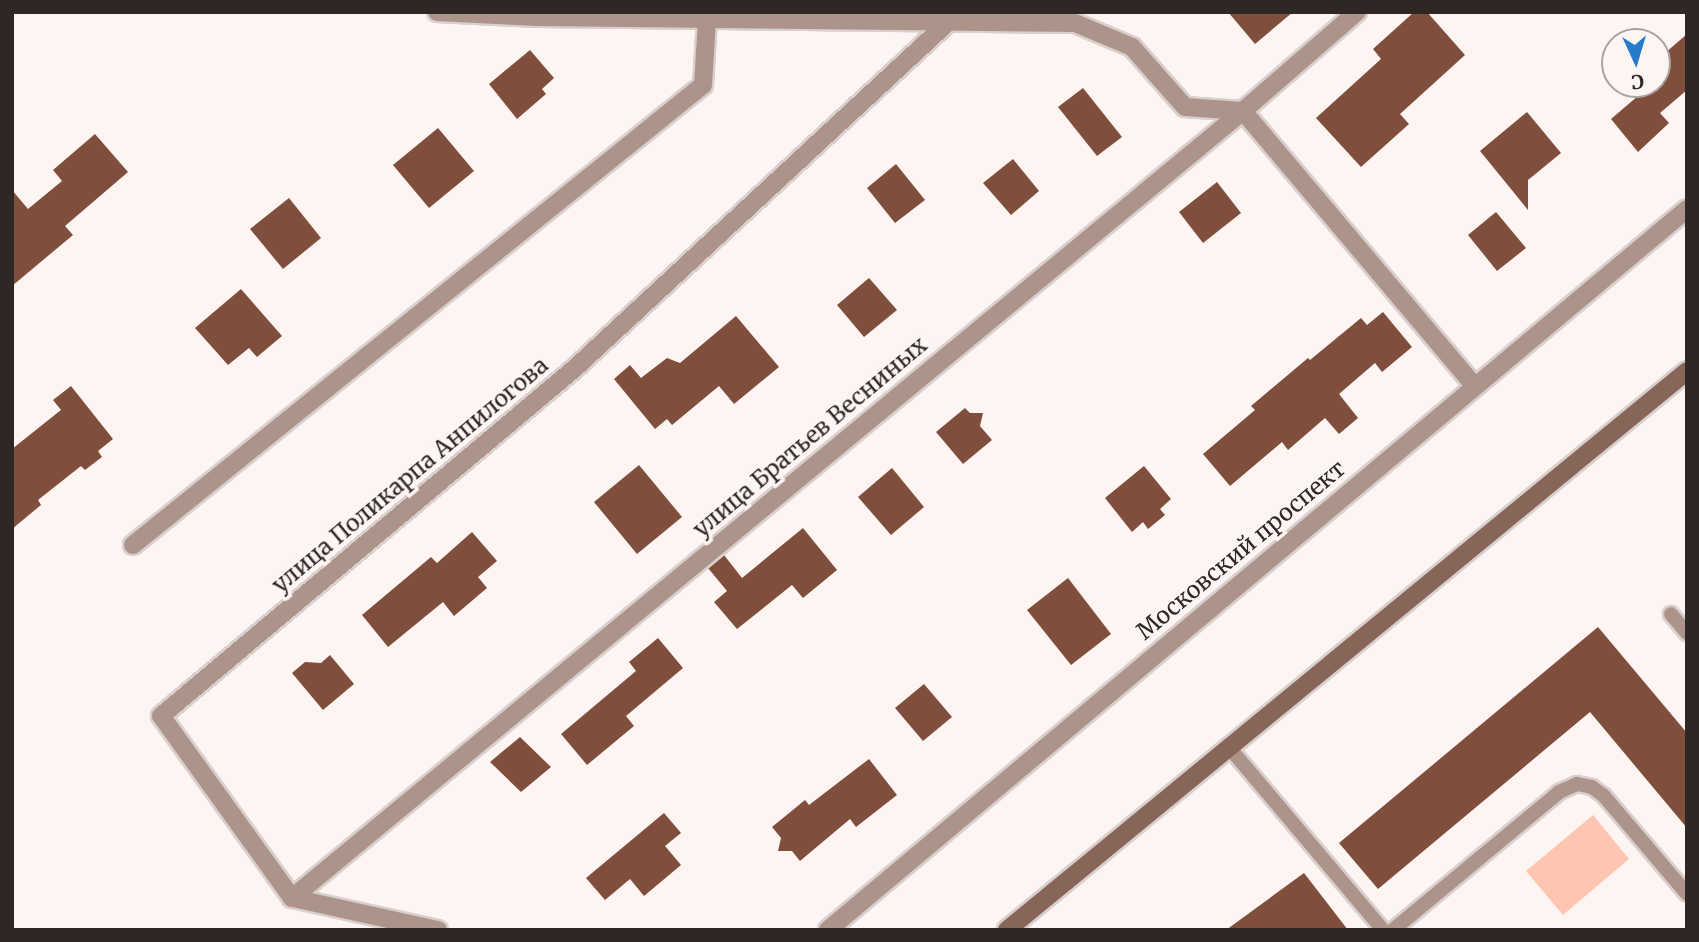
<!DOCTYPE html>
<html>
<head>
<meta charset="utf-8">
<style>
	body { margin:0 }
	#map { position:relative; width:1699px; height:942px; overflow:hidden; background:#fef5f2; font-family:Merriweather,serif }
	div>[style] { position:absolute }
	[style*='--x'] { left:calc(var(--x)*1px); top:calc(var(--y)*1px); width:calc(var(--w)*1px); rotate:calc(var(--a)*1deg) }
	.green>* { inset:0; background:#fec5b1 }
	.building>* { inset:0; background:#7f4e3c }
	.roads { filter:drop-shadow(2px 0 #d9d0cd) drop-shadow(-2px 0 #d9d0cd) drop-shadow(0 2px #d9d0cd) drop-shadow(0 -2px #d9d0cd) }
	.service>* { height:14px; margin:-7px; padding:0 7px; transform-origin:7px; border-radius:7px; background:#ad948b }
	.minor>* { height:18px; margin:-9px; padding:0 9px; transform-origin:9px; border-radius:9px; background:#ad948b }
	.secondary>* { height:18px; margin:-9px; padding:0 9px; transform-origin:9px; border-radius:9px; background:#886559 }
	span { translate:-50% -50%; white-space:nowrap; text-align:center; line-height:1.15; -webkit-text-stroke:7px #fef5f2; paint-order:stroke }
	.street-label { font-size:23px; color:#2f2724 }
	.frame { position:absolute; inset:0; border:14px solid #2f2724; pointer-events:none }
	.north { position:absolute; left:1601px; top:28px; width:70px; height:70px; box-sizing:border-box; background:#fef5f2; border:2px solid #aba3a0; border-radius:50%; rotate:176deg; font-size:19px; font-weight:700; line-height:28px; text-align:center; color:#2f2724 }
	.north::after { content:''; display:block; margin:auto; width:24px; height:32px; background:#267cca; clip-path:polygon(50% 0,100% 100%,50% 72%,0 100%) }
</style>
</head>
<body>
<div id="map">
	<div class="green">
		<i style="clip-path:polygon(1593px 815px,1629px 859px,1563px 915px,1526px 871px)"></i>
	</div>
	<div class="building">
		<i style="clip-path:polygon(1228px 12px,1293px 12px,1255px 44px)"></i>
		<i style="clip-path:polygon(1414px 12px,1427px 12px,1465px 55px,1400px 114px,1409px 124px,1361px 167px,1316px 118px,1381px 59px,1373px 49px)"></i>
		<i style="clip-path:polygon(1687px 34px,1687px 90px,1660px 113px,1669px 123px,1638px 152px,1611px 119px,1652px 84px,1657px 84px,1657px 60px)"></i>
		<i style="clip-path:polygon(530px 50px,554px 78px,542px 89px,546px 94px,517px 119px,489px 84px)"></i>
		<i style="clip-path:polygon(1083px 88px,1122px 137px,1097px 156px,1058px 107px)"></i>
		<i style="clip-path:polygon(1527px 112px,1561px 153px,1528px 180px,1528px 210px,1480px 151px)"></i>
		<i style="clip-path:polygon(438px 128px,474px 171px,429px 208px,393px 165px)"></i>
		<i style="clip-path:polygon(95px 134px,128px 172px,65px 226px,73px 235px,12px 286px,12px 190px,28px 209px,62px 181px,53px 170px)"></i>
		<i style="clip-path:polygon(1013px 159px,1039px 191px,1011px 215px,983px 183px)"></i>
		<i style="clip-path:polygon(896px 164px,925px 200px,895px 223px,867px 188px)"></i>
		<i style="clip-path:polygon(1217px 182px,1241px 213px,1203px 243px,1179px 212px)"></i>
		<i style="clip-path:polygon(289px 198px,321px 238px,283px 269px,250px 229px)"></i>
		<i style="clip-path:polygon(1496px 212px,1526px 248px,1497px 271px,1468px 235px)"></i>
		<i style="clip-path:polygon(869px 278px,897px 310px,864px 337px,837px 305px)"></i>
		<i style="clip-path:polygon(241px 289px,282px 336px,257px 357px,249px 348px,228px 365px,195px 328px)"></i>
		<i style="clip-path:polygon(1383px 312px,1412px 347px,1382px 372px,1375px 363px,1339px 394px,1358px 418px,1339px 434px,1325px 418px,1288px 450px,1282px 442px,1230px 486px,1203px 454px,1255px 410px,1251px 406px,1308px 358px,1310px 360px,1361px 318px,1367px 325px)"></i>
		<i style="clip-path:polygon(736px 316px,779px 367px,734px 404px,719px 386px,672px 425px,667px 419px,655px 429px,614px 379px,630px 365px,641px 378px,667px 358px,680px 363px)"></i>
		<i style="clip-path:polygon(71px 386px,113px 439px,98px 451px,102px 457px,85px 470px,81px 466px,38px 500px,41px 505px,12px 529px,12px 449px,61px 410px,53px 400px)"></i>
		<i style="clip-path:polygon(965px 408px,970px 413px,983px 413px,980px 426px,992px 440px,963px 464px,936px 432px)"></i>
		<i style="clip-path:polygon(639px 465px,682px 517px,637px 554px,594px 502px)"></i>
		<i style="clip-path:polygon(1144px 466px,1171px 499px,1160px 509px,1165px 515px,1148px 529px,1143px 522px,1132px 532px,1105px 498px)"></i>
		<i style="clip-path:polygon(892px 468px,924px 507px,891px 535px,858px 497px)"></i>
		<i style="clip-path:polygon(803px 528px,837px 570px,803px 598px,792px 585px,737px 629px,714px 602px,727px 591px,708px 568px,724px 555px,742px 578px)"></i>
		<i style="clip-path:polygon(472px 532px,497px 561px,478px 577px,487px 588px,454px 616px,443px 602px,388px 647px,362px 615px,431px 557px,437px 563px)"></i>
		<i style="clip-path:polygon(1068px 578px,1111px 634px,1071px 665px,1027px 610px)"></i>
		<i style="clip-path:polygon(1598px 627px,1687px 733px,1687px 828px,1590px 712px,1378px 889px,1339px 843px)"></i>
		<i style="clip-path:polygon(658px 638px,683px 668px,626px 716px,634px 726px,587px 765px,561px 734px,636px 671px,629px 662px)"></i>
		<i style="clip-path:polygon(330px 655px,354px 684px,323px 710px,292px 673px,305px 662px,321px 663px)"></i>
		<i style="clip-path:polygon(924px 684px,952px 717px,923px 741px,895px 708px)"></i>
		<i style="clip-path:polygon(520px 737px,551px 767px,521px 792px,490px 762px)"></i>
		<i style="clip-path:polygon(869px 759px,897px 795px,856px 827px,850px 819px,800px 861px,792px 851px,778px 851px,781px 838px,772px 827px,805px 800px,809px 805px)"></i>
		<i style="clip-path:polygon(664px 813px,681px 833px,665px 846px,681px 865px,644px 896px,630px 879px,605px 900px,586px 878px)"></i>
		<i style="clip-path:polygon(1304px 873px,1348px 930px,1226px 930px)"></i>
	</div>
	<div class="roads">
		<div class="service">
			<i style="--x:1671;--y:614;--w:25;--a:50"></i>
			<i style="--x:1228;--y:746;--w:241;--a:49.9"></i>
			<i style="--x:1393;--y:930;--w:216;--a:-39.7"></i>
			<i style="--x:1559;--y:792;--w:20;--a:-24"></i>
			<i style="--x:1577;--y:784;--w:15;--a:11"></i>
			<i style="--x:1592;--y:787;--w:15;--a:37"></i>
			<i style="--x:1604;--y:796;--w:128;--a:49.7"></i>
		</div>
		<div class="minor">
			<i style="--x:437;--y:12;--w:100;--a:2.9"></i>
			<i style="--x:537;--y:17;--w:538;--a:0.64"></i>
			<i style="--x:1075;--y:23;--w:62;--a:22.8"></i>
			<i style="--x:1132;--y:47;--w:80;--a:48.5"></i>
			<i style="--x:1185;--y:107;--w:58;--a:3.9"></i>
			<i style="--x:1243;--y:111;--w:358;--a:49.9"></i>
			<i style="--x:133;--y:545;--w:732;--a:-38.9"></i>
			<i style="--x:703;--y:85;--w:66;--a:-86.5"></i>
			<i style="--x:292;--y:898;--w:1234;--a:-39.61"></i>
			<i style="--x:1243;--y:111;--w:151;--a:-41"></i>
			<i style="--x:438;--y:930;--w:149;--a:-167.6"></i>
			<i style="--x:292;--y:898;--w:224;--a:-125.7"></i>
			<i style="--x:161;--y:716;--w:539;--a:-40.04"></i>
			<i style="--x:574;--y:369;--w:525;--a:-42.84"></i>
			<i style="--x:828;--y:930;--w:1121;--a:-40.01"></i>
		</div>
		<div class="secondary">
			<i style="--x:1007;--y:930;--w:880;--a:-39.42"></i>
		</div>
	</div>
	<div class="street-label">
		<span style="left:810px;top:437px;rotate:-40deg">улица Братьев Весниных</span>
		<span style="left:410px;top:475px;rotate:-40deg">улица Поликарпа Анпилогова</span>
		<span style="left:1241px;top:550px;rotate:-40deg">Московский проспект</span>
	</div>
	<div class="frame"></div>
	<div class="north">С</div>
</div>
</body>
</html>
